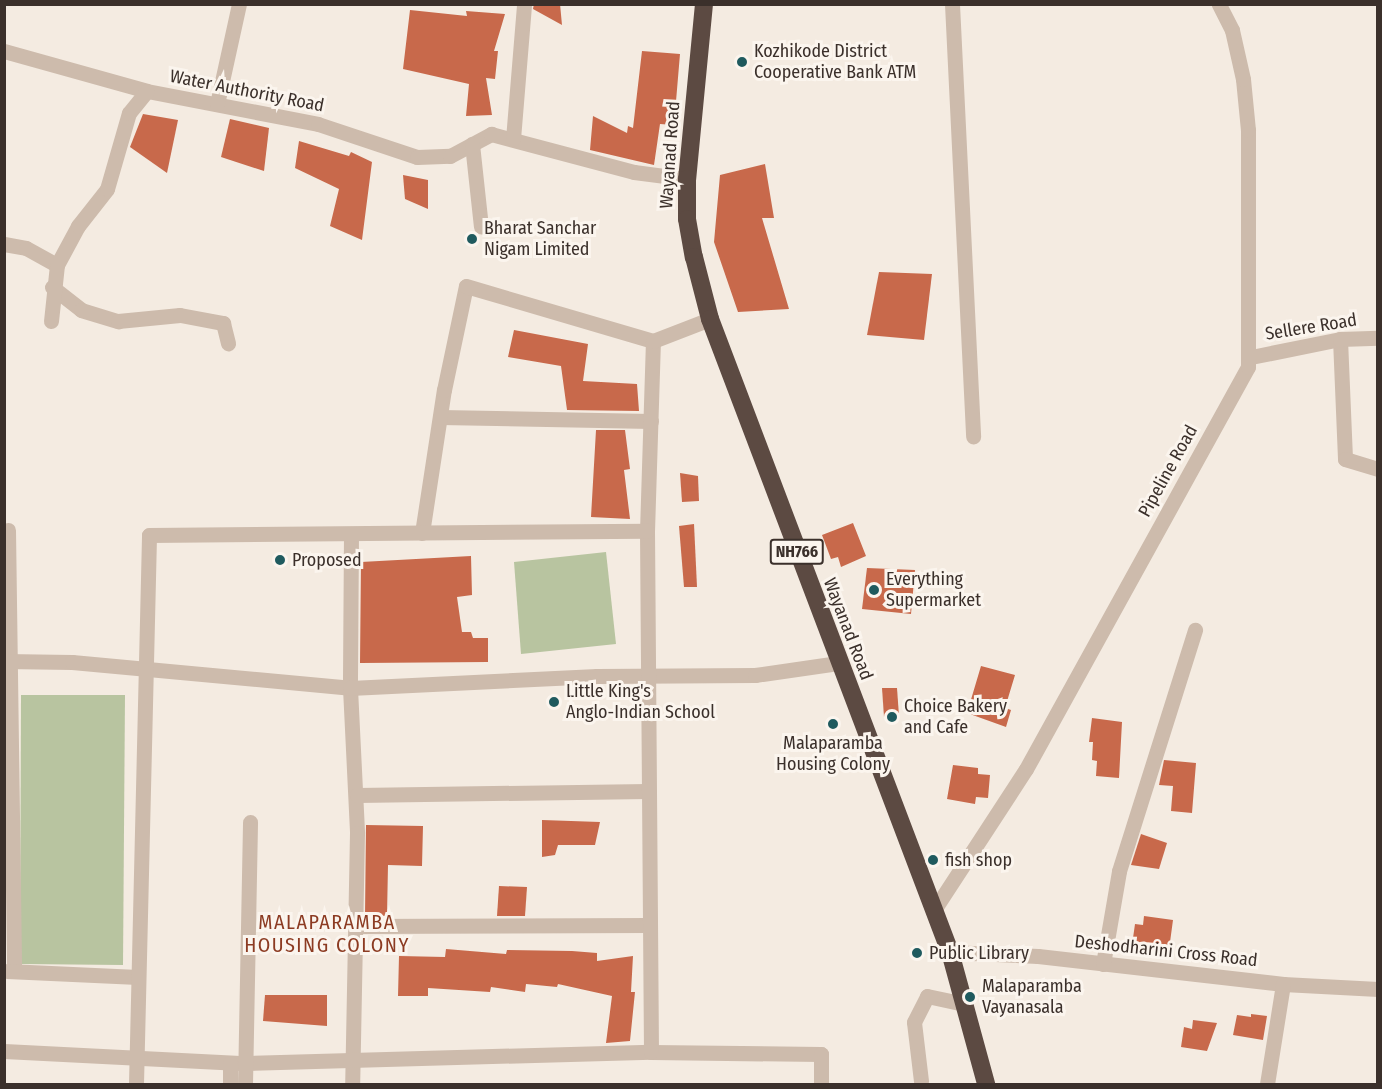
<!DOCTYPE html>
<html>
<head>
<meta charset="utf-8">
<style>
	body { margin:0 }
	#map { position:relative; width:1382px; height:1089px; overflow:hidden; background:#f4ebe1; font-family:"Fira Sans Condensed",sans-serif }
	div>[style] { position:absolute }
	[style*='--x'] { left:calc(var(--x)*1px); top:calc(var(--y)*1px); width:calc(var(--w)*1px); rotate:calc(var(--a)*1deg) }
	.green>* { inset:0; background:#b8c4a0 }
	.building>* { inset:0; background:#c8694b }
	.minor>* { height:15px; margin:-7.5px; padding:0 7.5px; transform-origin:7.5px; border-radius:7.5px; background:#cdbbac }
	.highway>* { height:18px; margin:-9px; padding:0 9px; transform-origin:9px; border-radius:9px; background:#5c4a42 }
	.dots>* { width:16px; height:16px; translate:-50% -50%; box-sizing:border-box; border:3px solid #fbf5ee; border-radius:50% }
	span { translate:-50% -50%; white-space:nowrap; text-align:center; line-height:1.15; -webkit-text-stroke:6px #fbf5ee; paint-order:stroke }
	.shield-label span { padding:2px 4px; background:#fbf5ee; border:2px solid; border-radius:4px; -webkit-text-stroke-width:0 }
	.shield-label { font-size:16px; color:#3b302b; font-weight:700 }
	.poi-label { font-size:18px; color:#3b302b }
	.left { translate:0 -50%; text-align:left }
	.street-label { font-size:18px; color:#3b302b }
	.neighbourhood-label { font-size:20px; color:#8c3b22; letter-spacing:1.5px }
	.frame { position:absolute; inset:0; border:6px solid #3b302b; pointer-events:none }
</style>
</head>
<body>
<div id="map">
	<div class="green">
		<i style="clip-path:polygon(606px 552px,616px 644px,521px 654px,514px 562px)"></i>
		<i style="clip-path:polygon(21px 695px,125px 695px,123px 965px,20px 964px)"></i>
	</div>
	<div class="building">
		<i style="clip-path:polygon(534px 4px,560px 4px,562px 25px,533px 9px)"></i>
		<i style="clip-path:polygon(410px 10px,467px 16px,466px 11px,505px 14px,494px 51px,498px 51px,495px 79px,486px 78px,492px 115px,466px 116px,469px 84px,403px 69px)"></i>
		<i style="clip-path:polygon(642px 51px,680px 54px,674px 125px,660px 124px,654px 165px,590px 150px,593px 116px,627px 133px,628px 126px,633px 128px)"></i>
		<i style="clip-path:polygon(143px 114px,178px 120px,167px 173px,130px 147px)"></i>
		<i style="clip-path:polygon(230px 119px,269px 128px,264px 171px,221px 157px)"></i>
		<i style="clip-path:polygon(299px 141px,349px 156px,351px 152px,372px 162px,362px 240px,330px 226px,339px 189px,295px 168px)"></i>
		<i style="clip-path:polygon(765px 164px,774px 218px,762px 218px,789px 309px,738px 312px,714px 242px,720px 175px)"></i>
		<i style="clip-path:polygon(403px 175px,428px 180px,428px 209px,405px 199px)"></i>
		<i style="clip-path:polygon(879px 272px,932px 274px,924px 340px,867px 335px)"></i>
		<i style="clip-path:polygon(514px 330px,588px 344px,583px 381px,637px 384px,639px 411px,567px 410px,561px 366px,508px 357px)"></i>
		<i style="clip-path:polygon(596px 430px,625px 430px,630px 469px,624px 470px,630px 519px,591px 517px)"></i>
		<i style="clip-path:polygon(680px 473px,698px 476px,699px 501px,682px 502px)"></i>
		<i style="clip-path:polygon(853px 523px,866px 556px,841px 567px,838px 557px,831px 559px,822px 535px)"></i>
		<i style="clip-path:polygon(694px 524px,697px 587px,684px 587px,679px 526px)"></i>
		<i style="clip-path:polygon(471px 556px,472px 595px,457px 597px,462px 632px,471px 632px,473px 638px,488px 638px,488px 662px,360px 663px,361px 562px)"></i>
		<i style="clip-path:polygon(867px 568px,915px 570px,911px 614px,862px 609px)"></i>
		<i style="clip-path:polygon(981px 666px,1015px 675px,1005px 708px,1011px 710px,1006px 727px,967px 713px)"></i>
		<i style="clip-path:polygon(882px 688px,897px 688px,899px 716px,884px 717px)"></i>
		<i style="clip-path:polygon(1092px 718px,1122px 722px,1119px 778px,1096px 776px,1097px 761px,1092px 760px,1093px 742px,1089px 742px)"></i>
		<i style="clip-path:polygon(1164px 760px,1196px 763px,1192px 813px,1171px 811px,1173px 786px,1159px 785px)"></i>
		<i style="clip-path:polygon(953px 765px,978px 768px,978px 774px,990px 775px,988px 798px,976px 797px,975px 804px,947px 799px)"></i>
		<i style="clip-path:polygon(542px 820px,600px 822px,595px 845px,558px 845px,555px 855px,542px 857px)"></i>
		<i style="clip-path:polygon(366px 825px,423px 826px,422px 866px,388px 865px,387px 916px,365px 916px)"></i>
		<i style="clip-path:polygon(1141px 834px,1167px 843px,1159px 869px,1131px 865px)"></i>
		<i style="clip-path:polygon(499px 886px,527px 887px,525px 916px,497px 916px)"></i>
		<i style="clip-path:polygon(1144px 916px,1173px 920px,1168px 957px,1131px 952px,1135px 924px,1143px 925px)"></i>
		<i style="clip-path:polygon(446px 949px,506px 954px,507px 950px,572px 951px,597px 953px,597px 961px,633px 956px,631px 992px,635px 992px,630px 1041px,606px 1043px,612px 996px,558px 984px,557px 987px,526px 984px,525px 992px,491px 987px,490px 992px,428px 988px,428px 996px,398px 996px,399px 956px,445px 957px)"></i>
		<i style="clip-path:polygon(265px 995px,327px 995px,327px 1026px,263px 1021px)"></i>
		<i style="clip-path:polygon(1251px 1014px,1267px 1016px,1263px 1040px,1233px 1035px,1237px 1015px,1251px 1017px)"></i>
		<i style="clip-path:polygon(1193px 1020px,1217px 1023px,1207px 1051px,1181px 1047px,1184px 1027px,1192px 1029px)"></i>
	</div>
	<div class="minor">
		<i style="--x:952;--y:4;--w:433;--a:87.2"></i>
		<i style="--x:4;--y:51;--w:148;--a:15.6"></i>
		<i style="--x:147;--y:91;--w:174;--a:10.9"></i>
		<i style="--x:318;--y:124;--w:104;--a:18.4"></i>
		<i style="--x:417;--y:157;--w:33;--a:-2"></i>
		<i style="--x:450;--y:156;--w:47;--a:-28.2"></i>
		<i style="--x:491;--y:134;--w:148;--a:14.9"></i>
		<i style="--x:634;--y:172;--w:53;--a:7.5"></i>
		<i style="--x:217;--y:104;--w:102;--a:-77.6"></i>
		<i style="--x:513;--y:139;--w:135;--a:-85.3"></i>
		<i style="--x:472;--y:144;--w:83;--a:83.8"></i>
		<i style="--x:4;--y:244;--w:22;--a:10"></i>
		<i style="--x:26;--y:248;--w:35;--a:29"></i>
		<i style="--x:52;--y:287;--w:37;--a:38"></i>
		<i style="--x:81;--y:310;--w:39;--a:17"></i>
		<i style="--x:118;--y:321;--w:62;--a:-5.5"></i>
		<i style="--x:180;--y:315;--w:44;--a:10.5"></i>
		<i style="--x:223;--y:323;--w:21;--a:76"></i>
		<i style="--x:51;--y:321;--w:56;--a:-83.9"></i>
		<i style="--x:57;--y:265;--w:44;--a:-61.7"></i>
		<i style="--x:78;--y:226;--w:47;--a:-51.9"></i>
		<i style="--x:107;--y:189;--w:79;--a:-73.9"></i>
		<i style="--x:129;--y:113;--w:28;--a:-51"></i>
		<i style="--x:1340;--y:339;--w:120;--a:87.6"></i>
		<i style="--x:1345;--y:459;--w:34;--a:17"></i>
		<i style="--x:1251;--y:357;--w:91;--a:-11.4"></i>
		<i style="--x:1340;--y:339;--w:38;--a:-2"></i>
		<i style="--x:440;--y:417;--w:211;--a:1.1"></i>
		<i style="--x:8;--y:530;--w:441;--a:89.2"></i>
		<i style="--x:422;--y:533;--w:145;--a:-81.3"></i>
		<i style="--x:444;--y:390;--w:106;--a:-78.1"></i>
		<i style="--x:466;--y:286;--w:195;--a:16.4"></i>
		<i style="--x:351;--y:534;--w:154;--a:90.4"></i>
		<i style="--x:350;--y:688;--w:145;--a:87.2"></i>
		<i style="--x:357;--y:833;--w:251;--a:91.1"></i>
		<i style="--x:4;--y:661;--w:68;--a:0.8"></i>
		<i style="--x:72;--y:662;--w:279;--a:5.3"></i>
		<i style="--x:350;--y:688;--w:247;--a:-2.8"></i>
		<i style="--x:597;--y:676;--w:158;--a:-0.4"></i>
		<i style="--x:755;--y:675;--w:84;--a:-8.2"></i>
		<i style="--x:357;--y:795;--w:291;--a:-0.8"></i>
		<i style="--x:934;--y:910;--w:168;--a:-56.9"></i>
		<i style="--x:1026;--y:769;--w:459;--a:-61.1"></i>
		<i style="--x:1248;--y:367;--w:237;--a:-90"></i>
		<i style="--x:1248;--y:130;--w:51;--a:-95.6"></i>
		<i style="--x:1243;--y:79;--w:50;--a:-102.7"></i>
		<i style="--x:1232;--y:30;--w:29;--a:-117"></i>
		<i style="--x:356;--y:926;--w:293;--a:-0.2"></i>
		<i style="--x:950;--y:952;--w:88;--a:2.6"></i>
		<i style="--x:1038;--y:956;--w:247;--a:6.5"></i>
		<i style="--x:1283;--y:984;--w:95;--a:3"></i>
		<i style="--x:1103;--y:964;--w:94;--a:-80.2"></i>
		<i style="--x:1119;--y:871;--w:253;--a:-72.5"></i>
		<i style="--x:7;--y:971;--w:131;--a:2.6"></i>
		<i style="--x:4;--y:1051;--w:241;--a:2.9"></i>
		<i style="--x:245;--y:1063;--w:406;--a:-1.6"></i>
		<i style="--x:651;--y:1052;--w:170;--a:0.7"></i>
		<i style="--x:821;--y:1054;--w:30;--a:90"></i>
		<i style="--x:651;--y:1052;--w:521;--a:-90.44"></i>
		<i style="--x:647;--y:531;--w:190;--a:-88.2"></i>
		<i style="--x:653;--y:341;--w:61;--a:-21.1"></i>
		<i style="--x:921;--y:1081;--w:59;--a:-96.8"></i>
		<i style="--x:914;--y:1022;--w:29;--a:-63"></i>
		<i style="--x:927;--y:996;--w:39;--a:12"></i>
		<i style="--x:136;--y:1084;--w:549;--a:-88.64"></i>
		<i style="--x:149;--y:535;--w:498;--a:-0.5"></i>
		<i style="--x:230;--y:1084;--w:21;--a:-90"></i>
		<i style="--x:245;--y:1084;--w:262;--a:-88.9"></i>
		<i style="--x:1267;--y:1084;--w:101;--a:-80.9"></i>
	</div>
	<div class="highway">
		<i style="--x:704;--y:4;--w:176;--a:95.5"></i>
		<i style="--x:687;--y:179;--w:40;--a:90"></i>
		<i style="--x:687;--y:219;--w:39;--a:80"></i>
		<i style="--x:694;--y:257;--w:64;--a:75.5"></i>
		<i style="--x:710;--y:319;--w:677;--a:69.24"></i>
		<i style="--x:950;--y:952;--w:137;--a:74.7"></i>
	</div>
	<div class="dots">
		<i style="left:742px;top:62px;background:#1f5a5e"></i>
		<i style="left:472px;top:239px;background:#1f5a5e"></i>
		<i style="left:280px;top:560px;background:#1f5a5e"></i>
		<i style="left:874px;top:590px;background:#1f5a5e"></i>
		<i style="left:554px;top:702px;background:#1f5a5e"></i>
		<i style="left:892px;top:717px;background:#1f5a5e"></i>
		<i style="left:833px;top:724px;background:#1f5a5e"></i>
		<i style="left:933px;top:860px;background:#1f5a5e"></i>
		<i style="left:917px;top:953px;background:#1f5a5e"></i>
		<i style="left:970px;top:997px;background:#1f5a5e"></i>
	</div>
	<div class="shield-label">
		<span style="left:797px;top:552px">NH766</span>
	</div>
	<div class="poi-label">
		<span class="left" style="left:754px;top:62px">Kozhikode District<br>Cooperative Bank ATM</span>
		<span class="left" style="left:484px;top:239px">Bharat Sanchar<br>Nigam Limited</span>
		<span class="left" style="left:292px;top:560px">Proposed</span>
		<span class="left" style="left:886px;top:590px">Everything<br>Supermarket</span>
		<span class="left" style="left:566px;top:702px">Little King's<br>Anglo-Indian School</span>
		<span class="left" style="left:904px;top:717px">Choice Bakery<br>and Cafe</span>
		<span style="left:833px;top:754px">Malaparamba<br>Housing Colony</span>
		<span class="left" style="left:945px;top:860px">fish shop</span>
		<span class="left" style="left:929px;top:953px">Public Library</span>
		<span class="left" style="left:982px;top:997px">Malaparamba<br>Vayanasala</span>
	</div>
	<div class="street-label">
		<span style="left:247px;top:91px;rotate:11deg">Water Authority Road</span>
		<span style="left:670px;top:155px;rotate:-86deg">Wayanad Road</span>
		<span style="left:1311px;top:327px;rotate:-9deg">Sellere Road</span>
		<span style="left:1168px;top:471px;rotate:-61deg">Pipeline Road</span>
		<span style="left:848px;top:629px;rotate:69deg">Wayanad Road</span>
		<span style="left:1166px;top:951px;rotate:6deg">Deshodharini Cross Road</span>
	</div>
	<div class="neighbourhood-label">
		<span style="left:327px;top:934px">MALAPARAMBA<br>HOUSING COLONY</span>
	</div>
	<div class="frame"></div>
</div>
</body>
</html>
